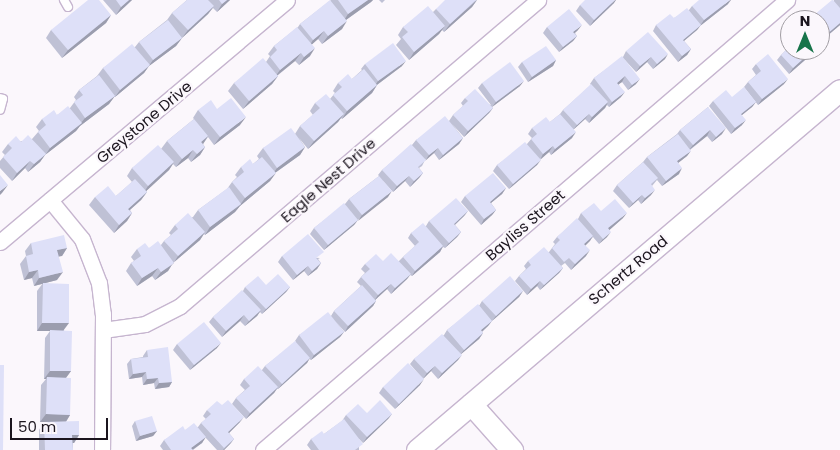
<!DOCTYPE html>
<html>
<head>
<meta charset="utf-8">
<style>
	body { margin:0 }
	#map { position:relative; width:840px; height:450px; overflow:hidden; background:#fbf7fc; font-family:Poppins,sans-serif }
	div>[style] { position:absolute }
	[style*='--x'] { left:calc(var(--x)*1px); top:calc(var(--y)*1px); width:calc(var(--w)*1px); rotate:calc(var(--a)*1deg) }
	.roads { filter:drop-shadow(1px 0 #c6b5cf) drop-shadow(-1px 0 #c6b5cf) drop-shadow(0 1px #c6b5cf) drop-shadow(0 -1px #c6b5cf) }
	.lane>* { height:8px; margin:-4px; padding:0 4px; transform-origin:4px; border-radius:4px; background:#fff }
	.street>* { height:15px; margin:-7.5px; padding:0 7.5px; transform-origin:7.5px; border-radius:7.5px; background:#fff }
	.secondary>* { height:21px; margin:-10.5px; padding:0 10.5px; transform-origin:10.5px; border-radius:10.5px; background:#fff }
	.wall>* { inset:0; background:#bfc1d5 }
	.shaded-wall>* { inset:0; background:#9b9dae }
	.building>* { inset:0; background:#dee0f8 }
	span { translate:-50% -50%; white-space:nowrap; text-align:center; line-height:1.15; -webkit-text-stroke:4.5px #fbf7fc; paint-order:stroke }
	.street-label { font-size:15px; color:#1b151e }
	.north { position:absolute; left:780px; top:10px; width:50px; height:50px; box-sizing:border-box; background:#fbf7fc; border:1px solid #a19da3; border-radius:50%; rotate:0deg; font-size:14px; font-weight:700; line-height:20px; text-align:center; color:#1b151e }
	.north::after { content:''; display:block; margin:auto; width:18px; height:22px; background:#17744a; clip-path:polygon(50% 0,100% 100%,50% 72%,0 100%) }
	.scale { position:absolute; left:10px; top:418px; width:98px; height:22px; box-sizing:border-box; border:2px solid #1b151e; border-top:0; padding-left:6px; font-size:15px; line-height:18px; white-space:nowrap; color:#1b151e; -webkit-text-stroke:4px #fbf7fc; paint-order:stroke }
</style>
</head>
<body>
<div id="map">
	<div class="roads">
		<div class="lane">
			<i style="--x:64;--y:0;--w:8;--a:60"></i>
			<i style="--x:0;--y:98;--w:3;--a:18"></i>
			<i style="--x:3;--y:99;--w:11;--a:105"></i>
		</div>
		<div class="street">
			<i style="--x:50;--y:200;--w:50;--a:50.6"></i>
			<i style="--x:82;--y:239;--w:47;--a:68.9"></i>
			<i style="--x:99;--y:283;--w:31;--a:83"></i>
			<i style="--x:103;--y:314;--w:136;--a:90.4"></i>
			<i style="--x:0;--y:242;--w:375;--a:-40.1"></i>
			<i style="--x:103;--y:330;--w:42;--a:-8.1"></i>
			<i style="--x:145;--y:324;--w:39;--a:-27"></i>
			<i style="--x:180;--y:306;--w:471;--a:-40.5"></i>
			<i style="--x:263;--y:450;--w:691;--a:-40.66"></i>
		</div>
		<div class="secondary">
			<i style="--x:471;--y:404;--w:62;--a:48.3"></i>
			<i style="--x:417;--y:450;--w:555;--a:-40.4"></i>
		</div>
	</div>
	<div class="wall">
		<i style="clip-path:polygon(103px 0,132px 0,116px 15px)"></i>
		<i style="clip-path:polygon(187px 0,230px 0,217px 12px,213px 8px,208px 14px,182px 38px,176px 46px,149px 66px,144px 73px,115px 97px,114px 97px,109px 104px,80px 126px,76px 131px,45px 155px,40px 162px,28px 172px,25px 168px,12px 181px,0 168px,0 161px,5px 155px,2px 152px,8px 144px,32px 139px,39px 131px,36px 127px,42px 119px,57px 115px,70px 108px,76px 100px,74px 97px,79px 90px,97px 76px,103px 68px,135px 47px,139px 42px,167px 20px,172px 13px)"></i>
		<i style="clip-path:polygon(331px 0,373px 0,371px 2px,346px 20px,342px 29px,322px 44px,318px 39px,312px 44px,310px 56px,299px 65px,295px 61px,277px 76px,278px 76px,272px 84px,243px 109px,228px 91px,234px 83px,266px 62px,270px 56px,268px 54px,274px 46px,298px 27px,300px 24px)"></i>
		<i style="clip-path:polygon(379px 0,385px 0,382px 3px)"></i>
		<i style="clip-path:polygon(477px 0,472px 7px,444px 32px,442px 30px,439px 34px,409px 60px,396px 45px,401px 39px,398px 35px,403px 27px,433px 12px,436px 9px)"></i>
		<i style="clip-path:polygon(834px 0,840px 0,840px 25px,820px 42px)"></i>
		<i style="clip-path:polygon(614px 3px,590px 26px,576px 11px,580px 5px)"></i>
		<i style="clip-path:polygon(728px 4px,700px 26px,697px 30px,684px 41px,691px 49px,687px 55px,678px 62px,653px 31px,656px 25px,674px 18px,689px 10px,692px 6px)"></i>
		<i style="clip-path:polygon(111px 15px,106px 23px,62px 58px,46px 38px,51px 30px)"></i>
		<i style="clip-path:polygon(547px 27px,578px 30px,575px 33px,577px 36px,573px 41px,559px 52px,543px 33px)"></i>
		<i style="clip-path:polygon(790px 34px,790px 50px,813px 53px,789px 74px,777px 60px,781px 55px,787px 49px,782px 44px,786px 38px)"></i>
		<i style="clip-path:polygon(626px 51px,665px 59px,653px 69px,647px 62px,636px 72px,624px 59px,636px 84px,628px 90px,622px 82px,619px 84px,621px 97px,609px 107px,607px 105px,605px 108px,589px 123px,585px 119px,573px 130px,572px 138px,551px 155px,549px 152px,540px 159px,537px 165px,509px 189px,493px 171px,497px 165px,527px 144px,532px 138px,528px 134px,532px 128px,550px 122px,560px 114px,563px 110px,591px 85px,590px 84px,594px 78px,623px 57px)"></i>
		<i style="clip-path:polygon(556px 60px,553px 66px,528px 82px,518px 67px,522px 62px)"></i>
		<i style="clip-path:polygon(365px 64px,402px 66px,377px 85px,372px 93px,342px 119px,341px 118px,338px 122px,308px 149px,299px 138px,305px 147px,300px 155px,275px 173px,270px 181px,240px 206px,235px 212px,205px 235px,204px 234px,200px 240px,173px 263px,168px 271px,155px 280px,152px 276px,137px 286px,126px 271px,131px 263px,134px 261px,131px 257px,137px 249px,149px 248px,161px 245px,164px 241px,171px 235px,169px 233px,175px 225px,193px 217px,198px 210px,227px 189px,232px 182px,237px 177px,235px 175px,241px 167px,253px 164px,259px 159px,257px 156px,263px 148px,295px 134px,300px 126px,313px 115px,310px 111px,315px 103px,330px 99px,335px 93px,333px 91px,338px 83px,352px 79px,362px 70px,361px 69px)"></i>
		<i style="clip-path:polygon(756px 64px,784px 84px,758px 105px,744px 87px,748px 82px,756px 75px,752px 69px)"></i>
		<i style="clip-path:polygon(482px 83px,520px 86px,492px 107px,493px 108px,489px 113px,464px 137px,452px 124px,463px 138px,459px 144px,439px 160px,434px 153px,425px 160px,422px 166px,419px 168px,423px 173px,419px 178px,410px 187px,405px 181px,393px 192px,383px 181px,388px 197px,358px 220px,354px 225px,324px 250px,310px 234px,314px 228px,345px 204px,349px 199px,379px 176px,378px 175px,382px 170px,412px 145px,416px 140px,449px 121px,453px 115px,463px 106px,461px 103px,465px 98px,491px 105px,478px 88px)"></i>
		<i style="clip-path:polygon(732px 97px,756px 102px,752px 107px,742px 115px,742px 125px,731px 134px,709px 106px,713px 101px)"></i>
		<i style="clip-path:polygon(708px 107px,722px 134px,712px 142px,707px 136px,690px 150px,687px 156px,678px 163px,679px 174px,662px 186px,657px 180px,652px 186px,651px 195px,641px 204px,638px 200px,629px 208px,613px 191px,617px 185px,643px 162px,647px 157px,677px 134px,680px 130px)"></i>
		<i style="clip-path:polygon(217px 109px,240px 125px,214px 145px,208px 137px,203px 144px,205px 147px,200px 155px,191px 162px,188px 158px,176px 167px,173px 164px,169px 170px,146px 191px,147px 192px,141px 200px,130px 210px,132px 213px,127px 221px,114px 233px,89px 205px,95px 197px,116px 196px,132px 182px,127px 176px,132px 168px,161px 149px,167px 141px,194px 119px,193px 118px,198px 110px)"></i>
		<i style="clip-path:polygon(506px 188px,502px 194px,491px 203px,496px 210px,492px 215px,481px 225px,461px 202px,465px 196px)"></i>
		<i style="clip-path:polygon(468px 211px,464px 216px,455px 225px,461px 232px,457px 237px,445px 248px,443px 247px,440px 252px,412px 276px,410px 275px,407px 279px,391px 294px,387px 289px,375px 300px,376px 301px,373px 306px,345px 332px,336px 322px,344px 332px,340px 337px,311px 360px,309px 359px,307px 363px,278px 389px,277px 389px,274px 393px,246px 419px,232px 404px,236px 398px,245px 390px,240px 385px,244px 379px,262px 370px,265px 366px,296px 342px,295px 341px,299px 335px,331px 316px,334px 311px,361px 286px,357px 282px,361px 277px,365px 273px,361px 269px,365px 264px,383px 261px,399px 261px,403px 257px,415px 246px,408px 238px,411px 233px,426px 226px,429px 221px)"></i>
		<i style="clip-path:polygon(601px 211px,623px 218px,609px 230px,607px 237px,599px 244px,593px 237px,585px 245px,586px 256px,571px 270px,565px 263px,561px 266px,563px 268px,559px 273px,540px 290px,537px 286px,527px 295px,515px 281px,519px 276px,526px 269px,524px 266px,528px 261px,549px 252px,555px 244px,553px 242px,557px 237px,578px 219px,581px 213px)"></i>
		<i style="clip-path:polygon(31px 243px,67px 248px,62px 256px,59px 256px,57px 280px,34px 286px,32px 278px,24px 280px,20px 264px,26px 256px,25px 251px)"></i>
		<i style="clip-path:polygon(282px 256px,320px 258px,318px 259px,321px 263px,317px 269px,308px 276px,304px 271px,293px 280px,278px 262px)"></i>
		<i style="clip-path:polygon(43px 283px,64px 330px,71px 371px,66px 378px,70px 415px,66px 422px,79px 435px,74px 443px,73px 443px,73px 450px,39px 450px,39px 430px,44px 422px,40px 422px,41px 385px,46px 379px,44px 379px,45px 338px,50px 331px,37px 331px,37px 291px)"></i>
		<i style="clip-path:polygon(266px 285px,290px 287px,286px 292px,262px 314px,260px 312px,257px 316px,245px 326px,240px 321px,222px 337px,209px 322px,213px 317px,243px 291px,245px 287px)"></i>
		<i style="clip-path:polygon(523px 291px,519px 297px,492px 321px,488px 326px,482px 332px,483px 333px,479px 339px,461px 354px,458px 360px,438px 379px,431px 371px,423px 379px,410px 364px,414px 359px,444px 335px,447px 330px,479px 306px,482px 301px)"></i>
		<i style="clip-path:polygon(177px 344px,217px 348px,190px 370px,173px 350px)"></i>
		<i style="clip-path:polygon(147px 350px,172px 382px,169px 387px,155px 389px,154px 383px,143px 385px,142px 377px,129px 379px,127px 364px,131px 359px,143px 357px,143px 356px)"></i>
		<i style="clip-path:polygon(420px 385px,395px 409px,379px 393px,383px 387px)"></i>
		<i style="clip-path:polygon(207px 410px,240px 422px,229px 433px,234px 439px,230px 444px,224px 450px,217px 450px,205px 437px,202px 443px,193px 450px,163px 450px,160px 446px,164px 440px,185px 430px,198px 427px,201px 423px,206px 419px,203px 416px)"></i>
		<i style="clip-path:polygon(367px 413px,392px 414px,388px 419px,363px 443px,359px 439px,359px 450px,311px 450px,307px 445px,311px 439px,324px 434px,342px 421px,346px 415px)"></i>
		<i style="clip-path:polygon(135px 421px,157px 431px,153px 436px,136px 441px,132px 426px)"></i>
	</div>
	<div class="shaded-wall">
		<i style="clip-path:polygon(129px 0,132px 0,116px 15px,121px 7px)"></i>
		<i style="clip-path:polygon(227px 0,230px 0,217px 12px,222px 4px)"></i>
		<i style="clip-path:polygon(368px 0,373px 0,371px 2px,343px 22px,348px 14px)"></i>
		<i style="clip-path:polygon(477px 0,472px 7px,444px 32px,450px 24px)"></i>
		<i style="clip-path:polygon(615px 0,616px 0,614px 3px,590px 26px,594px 20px)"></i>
		<i style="clip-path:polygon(730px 0,731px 0,728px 4px,700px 26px,704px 20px)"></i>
		<i style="clip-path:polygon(214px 6px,208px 14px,182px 38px,188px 30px)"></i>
		<i style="clip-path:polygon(111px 15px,106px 23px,62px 58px,68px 50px)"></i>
		<i style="clip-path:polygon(347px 21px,342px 29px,322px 44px,328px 36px)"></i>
		<i style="clip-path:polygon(840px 23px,840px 25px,820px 42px,820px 40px)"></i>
		<i style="clip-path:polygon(582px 25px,578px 30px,570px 37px,573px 32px)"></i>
		<i style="clip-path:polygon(701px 25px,697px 30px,679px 45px,683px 40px)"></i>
		<i style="clip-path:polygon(445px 26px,439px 34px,409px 60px,414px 52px)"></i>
		<i style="clip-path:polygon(324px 31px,318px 39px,308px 48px,313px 40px)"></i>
		<i style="clip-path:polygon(577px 36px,573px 41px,559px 52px,563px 47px)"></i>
		<i style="clip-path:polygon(182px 38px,176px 46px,149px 66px,144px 73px,115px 97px,120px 90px,148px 67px,153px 60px)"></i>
		<i style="clip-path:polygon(315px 48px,310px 56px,299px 65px,304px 57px)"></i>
		<i style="clip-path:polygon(691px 49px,687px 55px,678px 62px,682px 56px)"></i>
		<i style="clip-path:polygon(813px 50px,814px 50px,813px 53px,789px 74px,793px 68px)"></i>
		<i style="clip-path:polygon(301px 53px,295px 61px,275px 77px,280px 70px)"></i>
		<i style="clip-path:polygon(668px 54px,665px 59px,653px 69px,657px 64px)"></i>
		<i style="clip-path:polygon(651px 57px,647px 62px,636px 72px,640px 66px)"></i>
		<i style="clip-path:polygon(556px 60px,553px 66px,528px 82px,532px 77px)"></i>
		<i style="clip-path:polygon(406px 61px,402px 66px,374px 87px,378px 81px)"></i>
		<i style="clip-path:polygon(278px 76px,272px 84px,243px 109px,249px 101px)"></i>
		<i style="clip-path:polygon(625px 76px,622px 82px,613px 88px,617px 83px)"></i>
		<i style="clip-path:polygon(640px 79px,636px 84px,628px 90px,632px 85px)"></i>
		<i style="clip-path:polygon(788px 79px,784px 84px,758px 105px,762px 99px)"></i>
		<i style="clip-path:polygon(524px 81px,520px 86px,492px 107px,496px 102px)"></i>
		<i style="clip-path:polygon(377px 85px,372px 93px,342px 119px,347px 111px)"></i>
		<i style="clip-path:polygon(625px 92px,621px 97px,609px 107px,612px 102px)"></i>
		<i style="clip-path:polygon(115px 96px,109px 104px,80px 126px,76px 131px,45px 155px,40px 162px,28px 172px,34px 164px,46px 154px,50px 148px,81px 123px,85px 118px)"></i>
		<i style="clip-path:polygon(608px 102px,605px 108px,589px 123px,592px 117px)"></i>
		<i style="clip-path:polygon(756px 102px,752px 107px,737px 119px,741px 114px)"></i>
		<i style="clip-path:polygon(493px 108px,489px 113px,464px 137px,468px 131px)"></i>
		<i style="clip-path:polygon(344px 114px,338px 122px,308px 149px,314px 141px)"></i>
		<i style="clip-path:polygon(589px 114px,585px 119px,573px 130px,577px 125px)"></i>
		<i style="clip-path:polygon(246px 117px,240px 125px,214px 145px,220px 137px)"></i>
		<i style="clip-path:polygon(746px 120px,742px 125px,731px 134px,735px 128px)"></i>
		<i style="clip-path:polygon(726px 128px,722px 134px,712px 142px,716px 137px)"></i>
		<i style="clip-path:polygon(710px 130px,707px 136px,689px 150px,693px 145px)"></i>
		<i style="clip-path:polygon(576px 132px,572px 138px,551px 155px,555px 149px)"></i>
		<i style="clip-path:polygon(208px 136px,203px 144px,201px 142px)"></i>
		<i style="clip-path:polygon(463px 138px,459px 144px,439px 160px,443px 155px)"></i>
		<i style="clip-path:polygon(553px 146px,549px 152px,540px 160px,543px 154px)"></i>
		<i style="clip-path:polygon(205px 147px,200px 155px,191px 162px,197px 154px)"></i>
		<i style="clip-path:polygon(305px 147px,300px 155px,272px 175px,277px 168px)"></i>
		<i style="clip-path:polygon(438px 148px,434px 153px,425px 161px,429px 155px)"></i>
		<i style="clip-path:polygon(193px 150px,188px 158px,176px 167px,182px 159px)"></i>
		<i style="clip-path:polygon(691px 151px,687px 156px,673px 167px,677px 161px)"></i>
		<i style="clip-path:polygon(541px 160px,537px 165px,509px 189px,513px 184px)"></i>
		<i style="clip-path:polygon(30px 161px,25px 168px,12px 181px,17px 173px)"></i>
		<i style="clip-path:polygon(174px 162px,169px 170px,143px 194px,148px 186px)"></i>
		<i style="clip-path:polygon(682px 168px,679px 174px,662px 186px,666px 181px)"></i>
		<i style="clip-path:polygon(276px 173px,270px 181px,240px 206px,235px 212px,205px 235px,210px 227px,240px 205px,245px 198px)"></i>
		<i style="clip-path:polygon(423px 173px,419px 178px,410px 187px,414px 181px)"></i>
		<i style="clip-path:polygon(409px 176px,405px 181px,393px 192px,397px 186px)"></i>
		<i style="clip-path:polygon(8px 185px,2px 193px,0 195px,0 191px)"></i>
		<i style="clip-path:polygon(506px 188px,502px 194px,486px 207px,490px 202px)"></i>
		<i style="clip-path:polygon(655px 190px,651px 195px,641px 204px,645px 198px)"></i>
		<i style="clip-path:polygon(392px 191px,388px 197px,358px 221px,362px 215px)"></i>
		<i style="clip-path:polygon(147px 192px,141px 200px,123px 216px,128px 209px)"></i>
		<i style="clip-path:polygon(642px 195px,638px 200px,629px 208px,633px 203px)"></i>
		<i style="clip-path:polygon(496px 210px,492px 215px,481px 225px,484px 219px)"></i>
		<i style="clip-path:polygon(468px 211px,464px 216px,450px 229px,454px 224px)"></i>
		<i style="clip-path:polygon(132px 213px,127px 221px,114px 233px,119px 225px)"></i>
		<i style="clip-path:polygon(627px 213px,623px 218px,605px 234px,608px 228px)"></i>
		<i style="clip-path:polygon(358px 220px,354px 225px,324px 250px,328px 245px)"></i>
		<i style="clip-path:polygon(205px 232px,200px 240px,173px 263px,168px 271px,155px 280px,161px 272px,173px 264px,178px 256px)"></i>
		<i style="clip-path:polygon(461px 232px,457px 237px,445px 248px,449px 243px)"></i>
		<i style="clip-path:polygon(611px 232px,607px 237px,599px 244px,603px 239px)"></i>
		<i style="clip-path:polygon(593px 236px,590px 241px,581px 250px,584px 244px)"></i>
		<i style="clip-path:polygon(443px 246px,440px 252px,412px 276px,415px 271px)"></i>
		<i style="clip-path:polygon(67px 248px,62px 256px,52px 258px,57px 250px)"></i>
		<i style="clip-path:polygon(590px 250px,586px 256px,571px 270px,575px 264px)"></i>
		<i style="clip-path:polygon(321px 263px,317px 269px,308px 276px,312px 271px)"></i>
		<i style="clip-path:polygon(308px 266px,304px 271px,293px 280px,297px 275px)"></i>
		<i style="clip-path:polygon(158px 268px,152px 276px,137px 286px,142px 278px)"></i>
		<i style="clip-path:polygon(563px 268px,559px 273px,540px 290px,544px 285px)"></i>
		<i style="clip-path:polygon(38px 270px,32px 278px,24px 280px,29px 272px)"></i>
		<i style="clip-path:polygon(63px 272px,57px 280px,34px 286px,39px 278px)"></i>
		<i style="clip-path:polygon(411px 274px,407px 279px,391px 294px,395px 288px)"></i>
		<i style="clip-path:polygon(540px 281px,537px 286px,527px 295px,531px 289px)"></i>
		<i style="clip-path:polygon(391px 284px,387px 289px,374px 301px,378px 295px)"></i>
		<i style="clip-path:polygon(290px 287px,286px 292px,262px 314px,266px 309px)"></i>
		<i style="clip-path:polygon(523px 291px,519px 297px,492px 321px,496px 316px)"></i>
		<i style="clip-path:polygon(376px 301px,373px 306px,345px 332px,348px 326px)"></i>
		<i style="clip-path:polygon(261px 310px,257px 316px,245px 326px,249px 321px)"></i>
		<i style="clip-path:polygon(244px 315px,240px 321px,222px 337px,226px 331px)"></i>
		<i style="clip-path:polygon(492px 321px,488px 326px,477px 336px,481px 330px)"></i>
		<i style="clip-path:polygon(42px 323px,69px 323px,63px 331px,37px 331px)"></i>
		<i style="clip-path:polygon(344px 332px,340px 337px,311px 360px,314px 355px)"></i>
		<i style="clip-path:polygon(483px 333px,479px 339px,460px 355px,464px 350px)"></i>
		<i style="clip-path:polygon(221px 343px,217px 348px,190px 370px,194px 365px)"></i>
		<i style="clip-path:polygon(462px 355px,458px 360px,438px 379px,442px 373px)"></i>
		<i style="clip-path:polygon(310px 358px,307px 363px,278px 389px,282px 384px)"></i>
		<i style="clip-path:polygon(435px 366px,431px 371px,423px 379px,427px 373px)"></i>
		<i style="clip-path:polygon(50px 371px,71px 371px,65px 379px,47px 377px,46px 379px,44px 379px)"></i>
		<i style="clip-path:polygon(146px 372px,142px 377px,129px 379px,133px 374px)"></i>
		<i style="clip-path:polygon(158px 378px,154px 383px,143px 385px,147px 379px)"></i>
		<i style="clip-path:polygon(424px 379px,420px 385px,395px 409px,399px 404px)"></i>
		<i style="clip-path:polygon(172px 382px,169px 387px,155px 389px,159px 383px)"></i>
		<i style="clip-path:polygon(278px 387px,274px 393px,246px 419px,250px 413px)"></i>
		<i style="clip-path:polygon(46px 414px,70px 415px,65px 423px,40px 422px)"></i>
		<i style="clip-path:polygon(392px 414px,388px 419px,363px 443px,367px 437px)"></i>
		<i style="clip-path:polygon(244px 417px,240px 422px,224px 438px,228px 432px)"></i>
		<i style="clip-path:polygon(157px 431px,153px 436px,136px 441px,140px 436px)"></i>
		<i style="clip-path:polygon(72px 435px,79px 435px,74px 443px,67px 443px)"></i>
		<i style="clip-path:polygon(206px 437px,202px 443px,192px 450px,191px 448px)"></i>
		<i style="clip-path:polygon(234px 439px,230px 444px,224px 450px,223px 450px)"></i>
	</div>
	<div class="building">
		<i style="clip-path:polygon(88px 0,99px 0,111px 15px,68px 50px,51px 30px)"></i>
		<i style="clip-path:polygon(116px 0,129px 0,121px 7px)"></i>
		<i style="clip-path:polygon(187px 0,208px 0,214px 6px,188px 30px,172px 13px)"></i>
		<i style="clip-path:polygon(219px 0,227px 0,222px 4px)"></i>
		<i style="clip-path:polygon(330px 0,347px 21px,328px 36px,324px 31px,313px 40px,300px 24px)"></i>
		<i style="clip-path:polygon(338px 0,368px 0,348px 14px)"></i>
		<i style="clip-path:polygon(445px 0,476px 0,450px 24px,436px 9px)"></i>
		<i style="clip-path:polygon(585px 0,615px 0,594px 20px,580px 5px)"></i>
		<i style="clip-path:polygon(699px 0,730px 0,704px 20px,692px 6px)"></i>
		<i style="clip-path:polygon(832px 0,833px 0,840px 8px,840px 23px,820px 40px,820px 20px,808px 20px)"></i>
		<i style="clip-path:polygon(428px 6px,445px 26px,414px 52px,402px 37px,408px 32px,403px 27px)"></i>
		<i style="clip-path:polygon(687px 8px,701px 25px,683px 40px,691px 49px,682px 56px,656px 25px,670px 14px,674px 18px)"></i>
		<i style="clip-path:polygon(569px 9px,582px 25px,573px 32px,577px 36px,563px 47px,547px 27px)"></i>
		<i style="clip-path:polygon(168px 20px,182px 38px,153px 60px,139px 42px)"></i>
		<i style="clip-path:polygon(297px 27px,315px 48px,304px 57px,301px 53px,280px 70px,270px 57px,277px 50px,274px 46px)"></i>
		<i style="clip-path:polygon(648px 32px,668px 54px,657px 64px,651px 57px,640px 66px,626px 51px)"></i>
		<i style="clip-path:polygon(790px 34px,790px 43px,786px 38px)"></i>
		<i style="clip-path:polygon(393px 43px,406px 61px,378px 81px,365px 64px)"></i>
		<i style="clip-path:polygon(132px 44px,150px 65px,120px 90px,103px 68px)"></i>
		<i style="clip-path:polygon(546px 46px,556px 60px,532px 77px,522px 62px)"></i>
		<i style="clip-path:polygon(790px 46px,790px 50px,813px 50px,793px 68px,781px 55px)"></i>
		<i style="clip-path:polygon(768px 54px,788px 79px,762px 99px,748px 82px,761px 71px,756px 64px)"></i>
		<i style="clip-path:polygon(622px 56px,640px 79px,632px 85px,625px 76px,617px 83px,625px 92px,612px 102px,594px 78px)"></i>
		<i style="clip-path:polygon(263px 58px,278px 76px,249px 101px,234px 83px)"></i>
		<i style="clip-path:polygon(510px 62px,524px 81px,496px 102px,482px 83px)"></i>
		<i style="clip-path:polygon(364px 69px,377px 85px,347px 111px,333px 95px,342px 87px,338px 83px,348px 74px,352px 79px)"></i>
		<i style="clip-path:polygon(99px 75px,115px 96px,85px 118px,74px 102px,83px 95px,79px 90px)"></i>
		<i style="clip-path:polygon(591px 84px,608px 102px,592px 117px,589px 114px,577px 125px,563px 110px)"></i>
		<i style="clip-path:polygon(744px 87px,756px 102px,741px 114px,746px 120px,735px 128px,713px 101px,726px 90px,732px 97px)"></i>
		<i style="clip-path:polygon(475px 89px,493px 108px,468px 131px,453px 115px,468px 101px,465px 98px)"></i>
		<i style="clip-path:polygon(326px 94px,344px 114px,314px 141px,300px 126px,320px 108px,315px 103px)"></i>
		<i style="clip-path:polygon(231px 98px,246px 117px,220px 137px,198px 110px,211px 100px,217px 109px)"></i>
		<i style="clip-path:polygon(68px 106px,82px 123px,50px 148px,38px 132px,46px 125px,42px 119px,54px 110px,57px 115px)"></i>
		<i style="clip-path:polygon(708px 107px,726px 128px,716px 137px,710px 130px,693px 145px,680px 130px)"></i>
		<i style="clip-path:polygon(560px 114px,576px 132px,555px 149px,553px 146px,543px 154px,531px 139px,537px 134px,532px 128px,546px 117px,550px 122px)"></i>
		<i style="clip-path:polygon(445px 116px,463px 138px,443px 155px,438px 148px,429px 155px,416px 140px)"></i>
		<i style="clip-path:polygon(194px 119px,208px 136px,201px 142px,205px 147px,197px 154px,193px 150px,182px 159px,167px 141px)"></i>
		<i style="clip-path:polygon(291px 128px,305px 147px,277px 168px,263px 148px)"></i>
		<i style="clip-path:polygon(678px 134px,691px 151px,677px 161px,682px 168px,666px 181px,647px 157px)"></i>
		<i style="clip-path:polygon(28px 135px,46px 154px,34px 164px,30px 161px,17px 173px,3px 157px,12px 148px,8px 144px,16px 136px,21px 142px)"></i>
		<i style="clip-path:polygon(525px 142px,541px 160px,513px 184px,497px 165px)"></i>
		<i style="clip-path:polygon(411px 144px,426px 160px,418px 167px,423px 173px,414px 181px,409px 176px,397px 186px,382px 170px)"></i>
		<i style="clip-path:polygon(158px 145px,174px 162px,148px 186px,132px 168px)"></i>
		<i style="clip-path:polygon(262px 157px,276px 173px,245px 198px,232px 182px,244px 172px,241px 167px,250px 159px,253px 164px)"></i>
		<i style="clip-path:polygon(643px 162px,658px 178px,651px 184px,655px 190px,645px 198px,642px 195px,633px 203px,617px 185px)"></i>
		<i style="clip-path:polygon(493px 173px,506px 188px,490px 202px,496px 210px,484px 219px,465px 196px)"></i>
		<i style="clip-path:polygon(0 175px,8px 185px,0 191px)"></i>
		<i style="clip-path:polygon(379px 176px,392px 191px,362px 215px,349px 199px)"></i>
		<i style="clip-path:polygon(135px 179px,147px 192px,128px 209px,132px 213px,119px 225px,95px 197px,108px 186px,116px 196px)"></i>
		<i style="clip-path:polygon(229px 187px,241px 204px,210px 227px,198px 210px)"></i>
		<i style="clip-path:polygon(456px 198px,468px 211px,454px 224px,461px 232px,449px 243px,429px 221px)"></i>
		<i style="clip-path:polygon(615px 199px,627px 213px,608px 228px,611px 232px,603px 239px,581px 213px,594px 203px,601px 211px)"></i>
		<i style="clip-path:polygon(344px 203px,358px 220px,328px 245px,314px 228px)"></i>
		<i style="clip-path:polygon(188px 213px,205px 232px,178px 256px,164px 241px,178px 229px,175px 225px)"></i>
		<i style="clip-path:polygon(577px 218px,593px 236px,584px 244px,590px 250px,575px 264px,569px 258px,564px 262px,552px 248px,560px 240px,557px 237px)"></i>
		<i style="clip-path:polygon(423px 223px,443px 246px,415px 271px,403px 257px,419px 242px,411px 233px)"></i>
		<i style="clip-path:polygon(308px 234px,324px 252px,316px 258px,321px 263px,312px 271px,308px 266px,297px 275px,282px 256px)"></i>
		<i style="clip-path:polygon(64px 235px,67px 248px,57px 250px,63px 272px,39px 278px,38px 270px,29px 272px,26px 256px,33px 254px,31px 243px)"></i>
		<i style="clip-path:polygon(158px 241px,174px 263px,161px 272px,158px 268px,142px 278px,131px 263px,141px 256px,137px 249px,145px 243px,149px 248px)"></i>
		<i style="clip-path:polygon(544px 247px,563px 268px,544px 285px,540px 281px,531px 289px,519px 276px,531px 265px,528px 261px)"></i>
		<i style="clip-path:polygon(391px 253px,411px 274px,395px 288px,391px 284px,378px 295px,361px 277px,370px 269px,365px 264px,376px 254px,383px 261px)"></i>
		<i style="clip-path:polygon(278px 274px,290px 287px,266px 309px,245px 287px,258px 276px,266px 285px)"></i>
		<i style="clip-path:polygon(510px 276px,523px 291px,496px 316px,482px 301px)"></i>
		<i style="clip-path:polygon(43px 283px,69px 284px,69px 323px,42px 323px)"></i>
		<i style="clip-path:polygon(362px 285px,376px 301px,348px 326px,334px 311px)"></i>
		<i style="clip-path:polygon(242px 290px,261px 310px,249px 321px,244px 315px,226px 331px,213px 317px)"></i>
		<i style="clip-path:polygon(478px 304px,492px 321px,481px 330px,483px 333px,464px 350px,447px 330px)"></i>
		<i style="clip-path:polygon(328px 312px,344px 332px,314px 355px,299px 335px)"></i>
		<i style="clip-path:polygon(204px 322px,221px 343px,194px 365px,177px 344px)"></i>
		<i style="clip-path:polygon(50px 330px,72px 331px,71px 371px,50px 371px)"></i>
		<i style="clip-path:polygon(442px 334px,462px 355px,442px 373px,435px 366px,427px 373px,414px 359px)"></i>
		<i style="clip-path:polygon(295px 341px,310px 358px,282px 384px,265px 366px)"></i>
		<i style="clip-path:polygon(168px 347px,172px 382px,159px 383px,158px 378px,147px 379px,146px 372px,133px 374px,131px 359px,148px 357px,147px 350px)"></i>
		<i style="clip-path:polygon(408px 363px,424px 379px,399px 404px,383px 387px)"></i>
		<i style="clip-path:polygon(0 365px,4px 365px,3px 450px,0 450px)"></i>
		<i style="clip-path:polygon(258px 366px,278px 387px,250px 413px,236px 398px,250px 386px,244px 379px)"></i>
		<i style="clip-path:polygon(47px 377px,71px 378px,70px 415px,46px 414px)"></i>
		<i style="clip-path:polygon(228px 400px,244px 417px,228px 432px,234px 439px,224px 448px,201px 423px,211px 414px,207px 410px,217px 401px,222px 405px)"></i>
		<i style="clip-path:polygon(380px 400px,392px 414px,367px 437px,346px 415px,358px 404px,367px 413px)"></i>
		<i style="clip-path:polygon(152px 416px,157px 431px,140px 436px,135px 421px)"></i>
		<i style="clip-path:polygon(344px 419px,363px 444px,355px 450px,319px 450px,311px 439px,322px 431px,324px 434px)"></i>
		<i style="clip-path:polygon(79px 421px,79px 435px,72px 435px,73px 450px,45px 450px,44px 422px)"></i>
		<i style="clip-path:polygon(194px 423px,206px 437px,191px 448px,193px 450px,171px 450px,164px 440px,183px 426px,185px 430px)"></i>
	</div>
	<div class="street-label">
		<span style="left:144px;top:122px;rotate:-40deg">Greystone Drive</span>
		<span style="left:328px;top:180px;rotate:-41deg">Eagle Nest Drive</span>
		<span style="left:525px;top:225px;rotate:-41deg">Bayliss Street</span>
		<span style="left:628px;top:270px;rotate:-40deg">Schertz Road</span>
	</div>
	<div class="north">N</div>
	<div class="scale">50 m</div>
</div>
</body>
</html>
